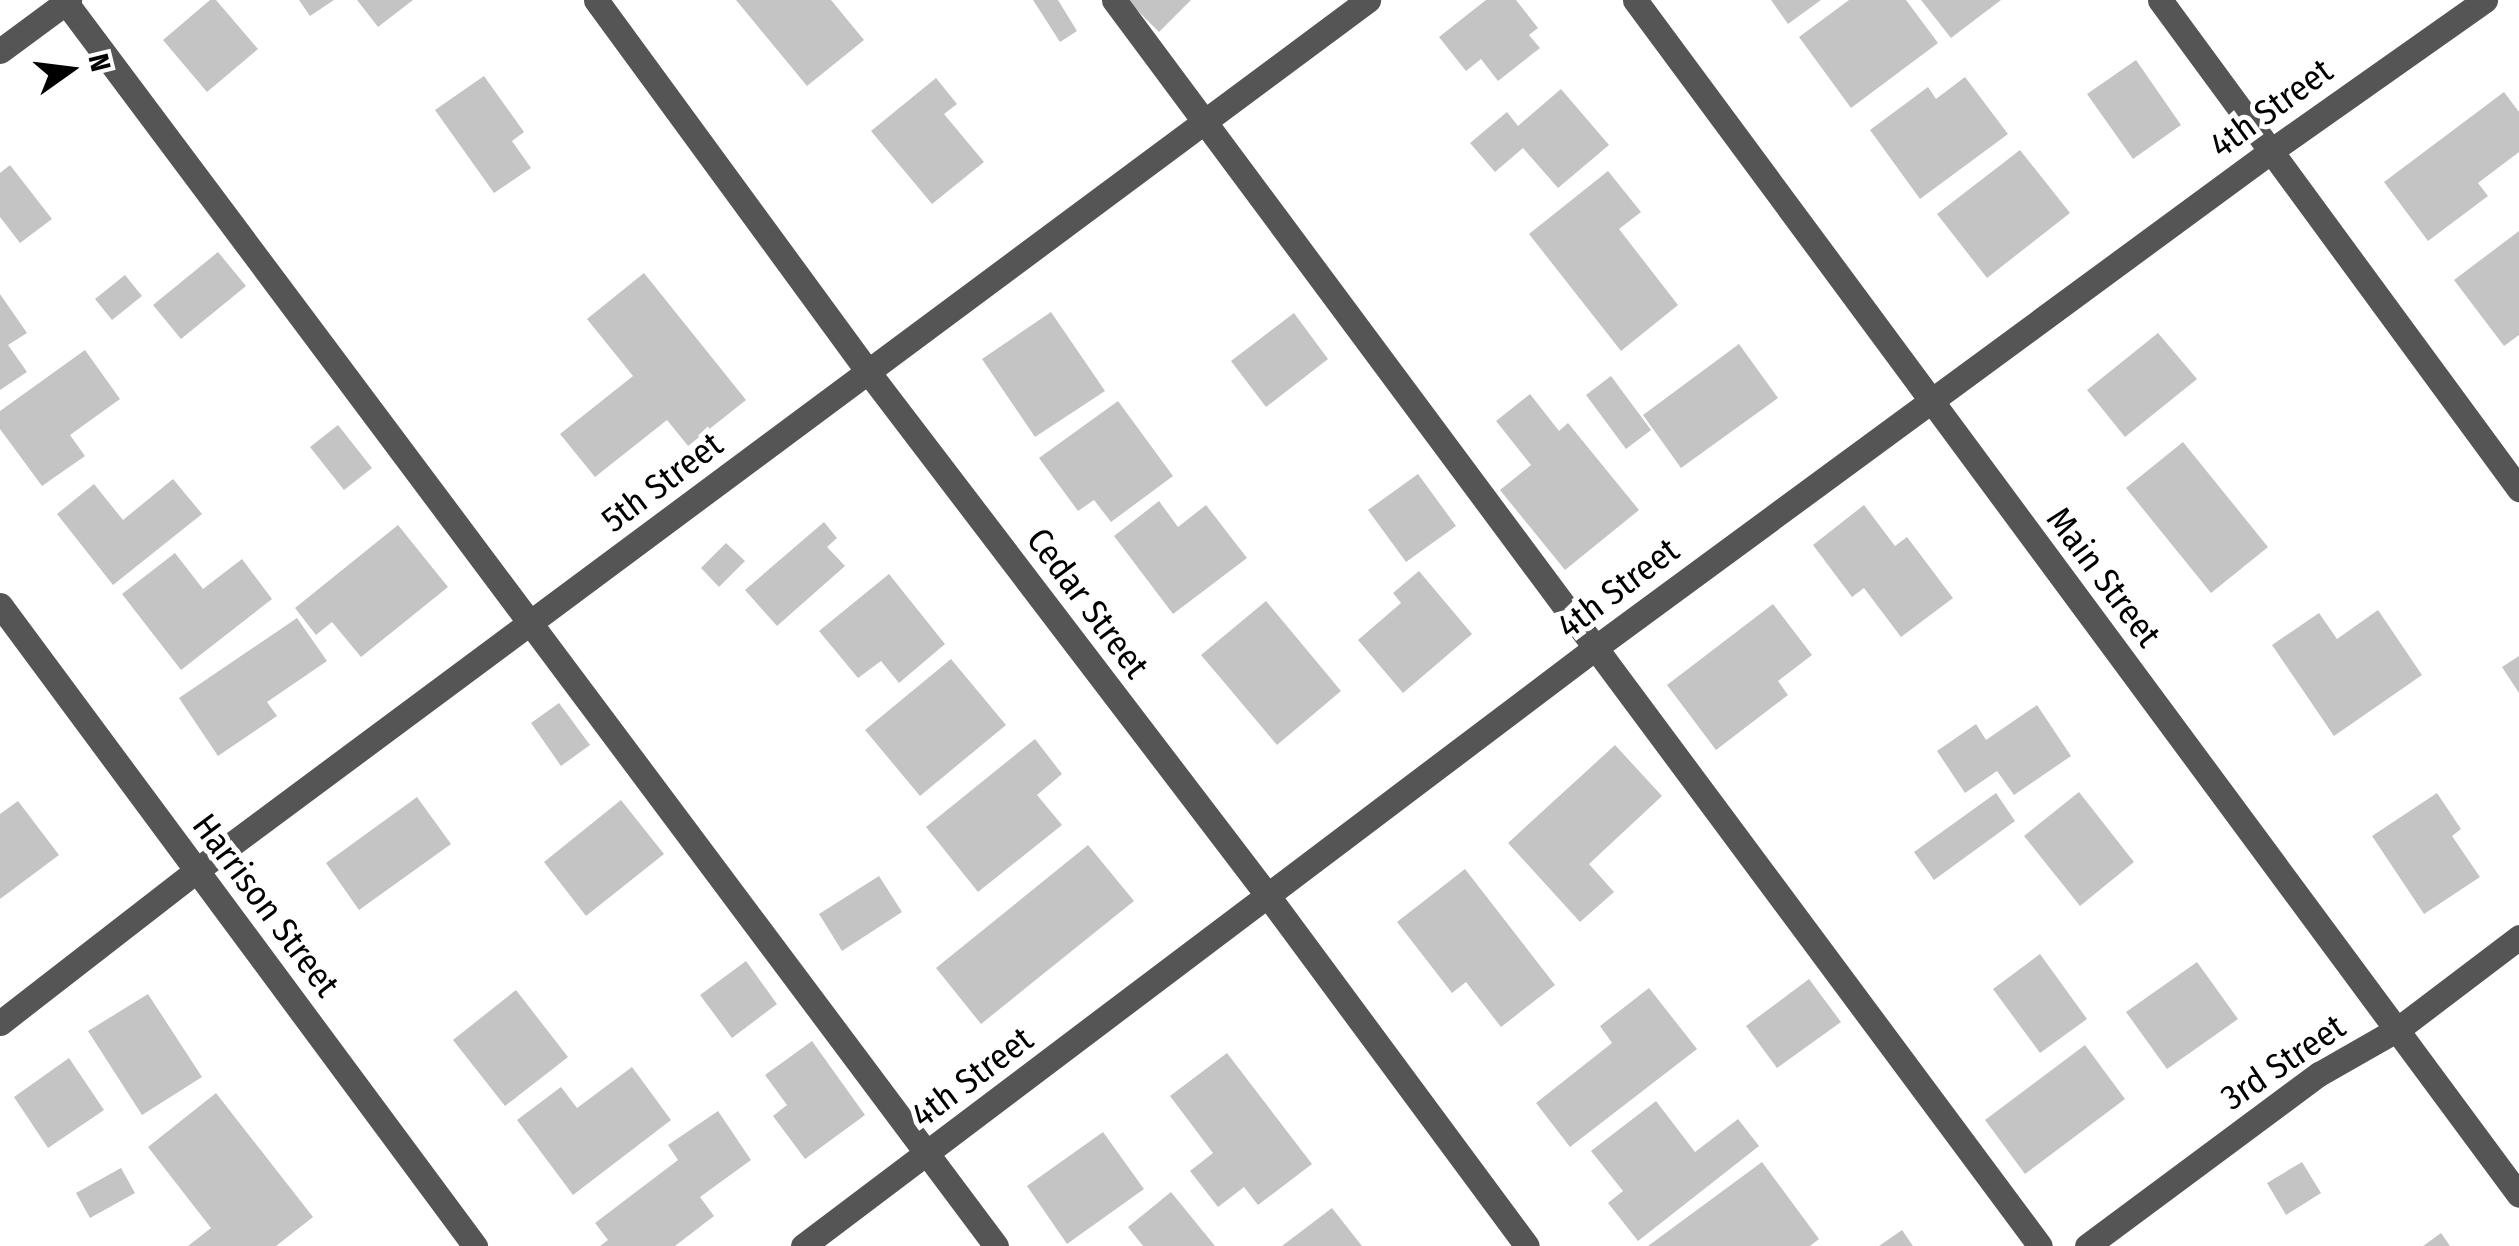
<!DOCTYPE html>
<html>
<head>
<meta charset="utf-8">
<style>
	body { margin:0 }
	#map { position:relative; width:2519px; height:1246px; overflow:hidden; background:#fff; font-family:"Fira Sans Condensed",sans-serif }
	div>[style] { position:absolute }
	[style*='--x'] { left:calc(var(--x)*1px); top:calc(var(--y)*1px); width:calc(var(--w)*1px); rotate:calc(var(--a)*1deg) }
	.building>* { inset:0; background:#c4c4c4 }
	.minor>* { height:25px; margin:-12.5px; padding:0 12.5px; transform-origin:12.5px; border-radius:12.5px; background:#555 }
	span { translate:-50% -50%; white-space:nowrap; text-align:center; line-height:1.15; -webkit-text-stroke:10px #fff; paint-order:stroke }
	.street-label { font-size:35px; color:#000 }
	.north { position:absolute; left:20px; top:20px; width:100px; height:100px; -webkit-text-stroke:8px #fff; paint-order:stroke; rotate:76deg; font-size:28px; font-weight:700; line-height:40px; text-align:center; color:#000 }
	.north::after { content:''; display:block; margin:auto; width:35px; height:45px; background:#000; clip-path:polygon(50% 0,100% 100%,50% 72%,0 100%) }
</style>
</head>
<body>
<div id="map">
	<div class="building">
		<i style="clip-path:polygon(210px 0,216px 0,258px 49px,207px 92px,163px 40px)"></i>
		<i style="clip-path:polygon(299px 0,334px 0,310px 16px)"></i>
		<i style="clip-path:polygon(357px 0,413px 0,378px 27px)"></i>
		<i style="clip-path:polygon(736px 0,831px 0,864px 40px,807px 86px)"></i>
		<i style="clip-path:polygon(1033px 0,1058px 0,1077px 31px,1060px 42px)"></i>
		<i style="clip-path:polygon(1127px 0,1191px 0,1159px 32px)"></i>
		<i style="clip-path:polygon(1486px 0,1516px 0,1538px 28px,1529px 35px,1540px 48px,1498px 81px,1481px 59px,1466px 71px,1439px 37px)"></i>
		<i style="clip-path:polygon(1771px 0,1821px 0,1788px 24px)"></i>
		<i style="clip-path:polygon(1849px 0,1906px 0,1938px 43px,1851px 108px,1799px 37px)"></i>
		<i style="clip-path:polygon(1921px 0,2001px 0,1951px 38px)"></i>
		<i style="clip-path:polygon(2136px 60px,2181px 125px,2133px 159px,2087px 94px)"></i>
		<i style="clip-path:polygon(484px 76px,524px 132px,512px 141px,531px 168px,494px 193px,435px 110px)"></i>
		<i style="clip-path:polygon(1965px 77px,2008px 134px,1920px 199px,1870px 130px,1928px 87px,1936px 99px)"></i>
		<i style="clip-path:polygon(936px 78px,957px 104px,944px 114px,984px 162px,932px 204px,871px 131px)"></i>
		<i style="clip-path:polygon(1561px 89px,1609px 145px,1558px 188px,1523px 148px,1495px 172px,1470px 143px,1507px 112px,1518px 126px)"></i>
		<i style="clip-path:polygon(2504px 92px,2519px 112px,2519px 152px,2478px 183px,2488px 196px,2428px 241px,2384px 182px)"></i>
		<i style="clip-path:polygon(2020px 150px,2070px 213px,1987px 278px,1937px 214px)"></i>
		<i style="clip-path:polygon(10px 165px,52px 219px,20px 243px,0 217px,0 173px)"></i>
		<i style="clip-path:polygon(1608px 171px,1641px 212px,1619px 229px,1678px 305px,1621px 351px,1529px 234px)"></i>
		<i style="clip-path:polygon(2519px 231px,2519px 335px,2504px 346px,2454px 280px)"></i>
		<i style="clip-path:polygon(218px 252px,246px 286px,181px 339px,153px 305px)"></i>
		<i style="clip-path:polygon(644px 273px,746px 400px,688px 446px,667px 420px,595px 477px,560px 434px,633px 376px,587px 319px)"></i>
		<i style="clip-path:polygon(125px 275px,142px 296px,112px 320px,95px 299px)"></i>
		<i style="clip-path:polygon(0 294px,27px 333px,8px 345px,27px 372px,0 390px)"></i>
		<i style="clip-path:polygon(1051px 312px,1105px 391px,1035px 437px,982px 359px)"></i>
		<i style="clip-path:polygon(1294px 313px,1328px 359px,1266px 407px,1231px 361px)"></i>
		<i style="clip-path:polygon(2158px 333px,2197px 379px,2125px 437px,2087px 390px)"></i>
		<i style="clip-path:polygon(1739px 344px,1778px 398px,1681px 468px,1643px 415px)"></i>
		<i style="clip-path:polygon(85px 350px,120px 399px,70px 435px,85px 456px,42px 486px,0 429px,0 411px)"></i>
		<i style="clip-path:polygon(1611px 376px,1651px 430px,1626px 449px,1586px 395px)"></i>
		<i style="clip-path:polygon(1530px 394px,1559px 431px,1568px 423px,1639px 510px,1565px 570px,1500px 490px,1531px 465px,1496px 421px)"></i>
		<i style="clip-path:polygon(1118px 401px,1173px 476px,1111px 522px,1094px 500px,1078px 511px,1039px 458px)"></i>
		<i style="clip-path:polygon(338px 425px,372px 468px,344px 490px,310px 447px)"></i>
		<i style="clip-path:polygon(2183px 442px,2268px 547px,2211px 593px,2126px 488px)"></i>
		<i style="clip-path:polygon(1418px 474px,1456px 526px,1406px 562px,1368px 510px)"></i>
		<i style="clip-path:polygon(173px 479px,202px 514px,113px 585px,57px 514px,94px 484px,123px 520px)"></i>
		<i style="clip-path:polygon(1159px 501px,1178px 527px,1206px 505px,1247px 558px,1173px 614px,1114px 536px)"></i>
		<i style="clip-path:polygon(1864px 505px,1895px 546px,1907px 537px,1953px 598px,1901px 637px,1864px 588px,1852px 597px,1813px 545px)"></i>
		<i style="clip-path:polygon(824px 522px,837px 538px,827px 547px,845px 566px,777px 626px,745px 590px)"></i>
		<i style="clip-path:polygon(398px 525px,448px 587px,361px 657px,332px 622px,316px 635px,295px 608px)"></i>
		<i style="clip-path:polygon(726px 543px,745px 561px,719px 587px,701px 568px)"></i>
		<i style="clip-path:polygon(175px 553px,203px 589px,242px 559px,272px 599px,181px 670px,122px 594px)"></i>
		<i style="clip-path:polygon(1419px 571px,1472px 634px,1403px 693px,1358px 640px,1401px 603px,1393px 593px)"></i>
		<i style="clip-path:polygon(889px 574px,945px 644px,899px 683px,881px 661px,858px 678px,819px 631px)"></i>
		<i style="clip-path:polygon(1266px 601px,1341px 691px,1277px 745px,1201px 655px)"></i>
		<i style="clip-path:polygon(1773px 604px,1812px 655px,1778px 681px,1788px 695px,1716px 750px,1667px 685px)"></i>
		<i style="clip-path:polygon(2378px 610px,2422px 675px,2334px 736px,2272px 645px,2319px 613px,2337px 639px)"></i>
		<i style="clip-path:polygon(297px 618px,327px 661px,267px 702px,277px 716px,218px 756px,179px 698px)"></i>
		<i style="clip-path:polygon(2519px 656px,2519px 693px,2502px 667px)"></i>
		<i style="clip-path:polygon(951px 659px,1006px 725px,920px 796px,865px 730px)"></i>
		<i style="clip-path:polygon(559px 703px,590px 745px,561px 766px,531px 723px)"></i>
		<i style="clip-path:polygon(2037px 705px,2071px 756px,2014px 795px,1997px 771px,1965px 793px,1937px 751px,1976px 724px,1986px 740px)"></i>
		<i style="clip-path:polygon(1035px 739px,1062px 774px,1037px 795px,1062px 825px,978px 892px,926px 827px)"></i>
		<i style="clip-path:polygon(1615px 745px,1662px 796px,1589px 864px,1614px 892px,1580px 922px,1508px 843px)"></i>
		<i style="clip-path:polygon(2079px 792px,2134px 862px,2080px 906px,2024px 836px)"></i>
		<i style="clip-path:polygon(1996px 793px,2015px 821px,1934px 880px,1914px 852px)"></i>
		<i style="clip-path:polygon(2437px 793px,2461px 829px,2452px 836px,2480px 877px,2424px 914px,2372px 836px)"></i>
		<i style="clip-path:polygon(417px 797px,451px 844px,359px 910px,326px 863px)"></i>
		<i style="clip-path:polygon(621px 800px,664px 854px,586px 916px,544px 862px)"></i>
		<i style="clip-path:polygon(18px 801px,59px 855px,0 899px,0 814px)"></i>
		<i style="clip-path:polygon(1088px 845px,1134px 901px,981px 1024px,936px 968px)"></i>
		<i style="clip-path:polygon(1465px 869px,1555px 985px,1501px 1027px,1466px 982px,1452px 993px,1397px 922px)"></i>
		<i style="clip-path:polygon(879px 876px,902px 912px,842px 951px,819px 914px)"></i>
		<i style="clip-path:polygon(2040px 954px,2087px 1019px,2040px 1053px,1993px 989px)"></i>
		<i style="clip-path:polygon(746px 961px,777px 1004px,732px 1038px,700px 995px)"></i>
		<i style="clip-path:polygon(2197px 962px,2238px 1019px,2167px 1069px,2126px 1012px)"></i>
		<i style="clip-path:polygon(1809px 979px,1841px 1022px,1777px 1068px,1746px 1026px)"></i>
		<i style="clip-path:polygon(1649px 988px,1697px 1049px,1570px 1147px,1536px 1103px,1612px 1043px,1600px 1026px)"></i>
		<i style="clip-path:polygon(516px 990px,568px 1057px,505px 1106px,453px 1040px)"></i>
		<i style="clip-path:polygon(148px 994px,202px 1077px,142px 1115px,88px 1031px)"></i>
		<i style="clip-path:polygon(812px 1041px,865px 1115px,805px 1159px,773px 1116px,787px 1105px,765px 1075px)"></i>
		<i style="clip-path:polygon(2085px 1045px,2125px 1099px,2025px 1174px,1985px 1120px)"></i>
		<i style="clip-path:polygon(1227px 1053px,1312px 1164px,1258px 1205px,1244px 1187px,1218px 1207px,1190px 1171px,1213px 1153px,1170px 1096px)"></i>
		<i style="clip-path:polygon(69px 1058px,104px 1110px,48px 1148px,14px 1097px)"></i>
		<i style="clip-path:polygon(632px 1067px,671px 1120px,573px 1195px,517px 1120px,561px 1087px,577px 1108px)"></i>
		<i style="clip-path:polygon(216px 1093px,313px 1217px,276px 1246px,188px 1246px,211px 1228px,148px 1147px)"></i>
		<i style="clip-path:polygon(1656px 1101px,1695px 1152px,1738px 1119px,1759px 1146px,1638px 1241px,1608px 1203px,1623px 1191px,1591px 1151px)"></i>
		<i style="clip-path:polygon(718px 1111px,751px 1160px,700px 1197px,714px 1216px,675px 1246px,600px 1246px,608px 1240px,595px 1223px,678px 1160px,668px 1145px)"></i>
		<i style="clip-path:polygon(1103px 1132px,1144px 1189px,1067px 1244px,1027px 1186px)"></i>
		<i style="clip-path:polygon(1762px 1162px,1819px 1239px,1810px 1246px,1648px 1246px)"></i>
		<i style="clip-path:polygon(2302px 1162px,2321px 1193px,2286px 1215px,2267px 1183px)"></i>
		<i style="clip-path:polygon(121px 1168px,135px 1193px,90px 1218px,76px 1193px)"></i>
		<i style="clip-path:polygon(1171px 1192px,1215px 1246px,1143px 1246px,1128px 1227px)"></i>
		<i style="clip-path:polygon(1332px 1208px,1362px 1246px,1282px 1246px)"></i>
		<i style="clip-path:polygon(1902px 1230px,1913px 1246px,1879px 1246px)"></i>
		<i style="clip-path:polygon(2441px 1233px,2450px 1246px,2423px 1246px)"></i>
	</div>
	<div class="minor">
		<i style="--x:64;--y:0;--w:1556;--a:53.2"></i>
		<i style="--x:596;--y:0;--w:462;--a:53.8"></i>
		<i style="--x:869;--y:373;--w:658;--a:52.66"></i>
		<i style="--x:1268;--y:896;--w:435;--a:53.5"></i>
		<i style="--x:1114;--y:0;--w:1552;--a:53.38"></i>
		<i style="--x:1635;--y:0;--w:1486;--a:53.51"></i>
		<i style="--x:2160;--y:0;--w:607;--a:53.72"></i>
		<i style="--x:0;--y:51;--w:86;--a:-36.5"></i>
		<i style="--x:0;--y:605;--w:798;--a:53.46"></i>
		<i style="--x:0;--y:1023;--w:249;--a:-37.8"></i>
		<i style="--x:197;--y:870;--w:1459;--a:-36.61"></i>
		<i style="--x:803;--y:1246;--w:992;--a:-37.05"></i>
		<i style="--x:1595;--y:648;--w:839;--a:-36.32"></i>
		<i style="--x:2271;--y:151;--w:262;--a:-35.2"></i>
		<i style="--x:2087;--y:1246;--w:289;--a:-36.6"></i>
		<i style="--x:2319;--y:1074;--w:91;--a:-29.7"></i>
		<i style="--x:2398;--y:1029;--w:152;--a:-37.2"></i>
	</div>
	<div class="street-label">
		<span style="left:2271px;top:108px;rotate:-36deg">4th Street</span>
		<span style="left:662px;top:482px;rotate:-37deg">5th Street</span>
		<span style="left:2104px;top:577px;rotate:53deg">Main Street</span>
		<span style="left:1618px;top:588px;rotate:-37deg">4th Street</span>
		<span style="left:1088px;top:603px;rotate:53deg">Cedar Street</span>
		<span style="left:266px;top:905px;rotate:53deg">Harrison Street</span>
		<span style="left:2283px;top:1062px;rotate:-34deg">3rd Street</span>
		<span style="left:972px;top:1077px;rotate:-37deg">4th Street</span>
	</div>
	<div class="north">N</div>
</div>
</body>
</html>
